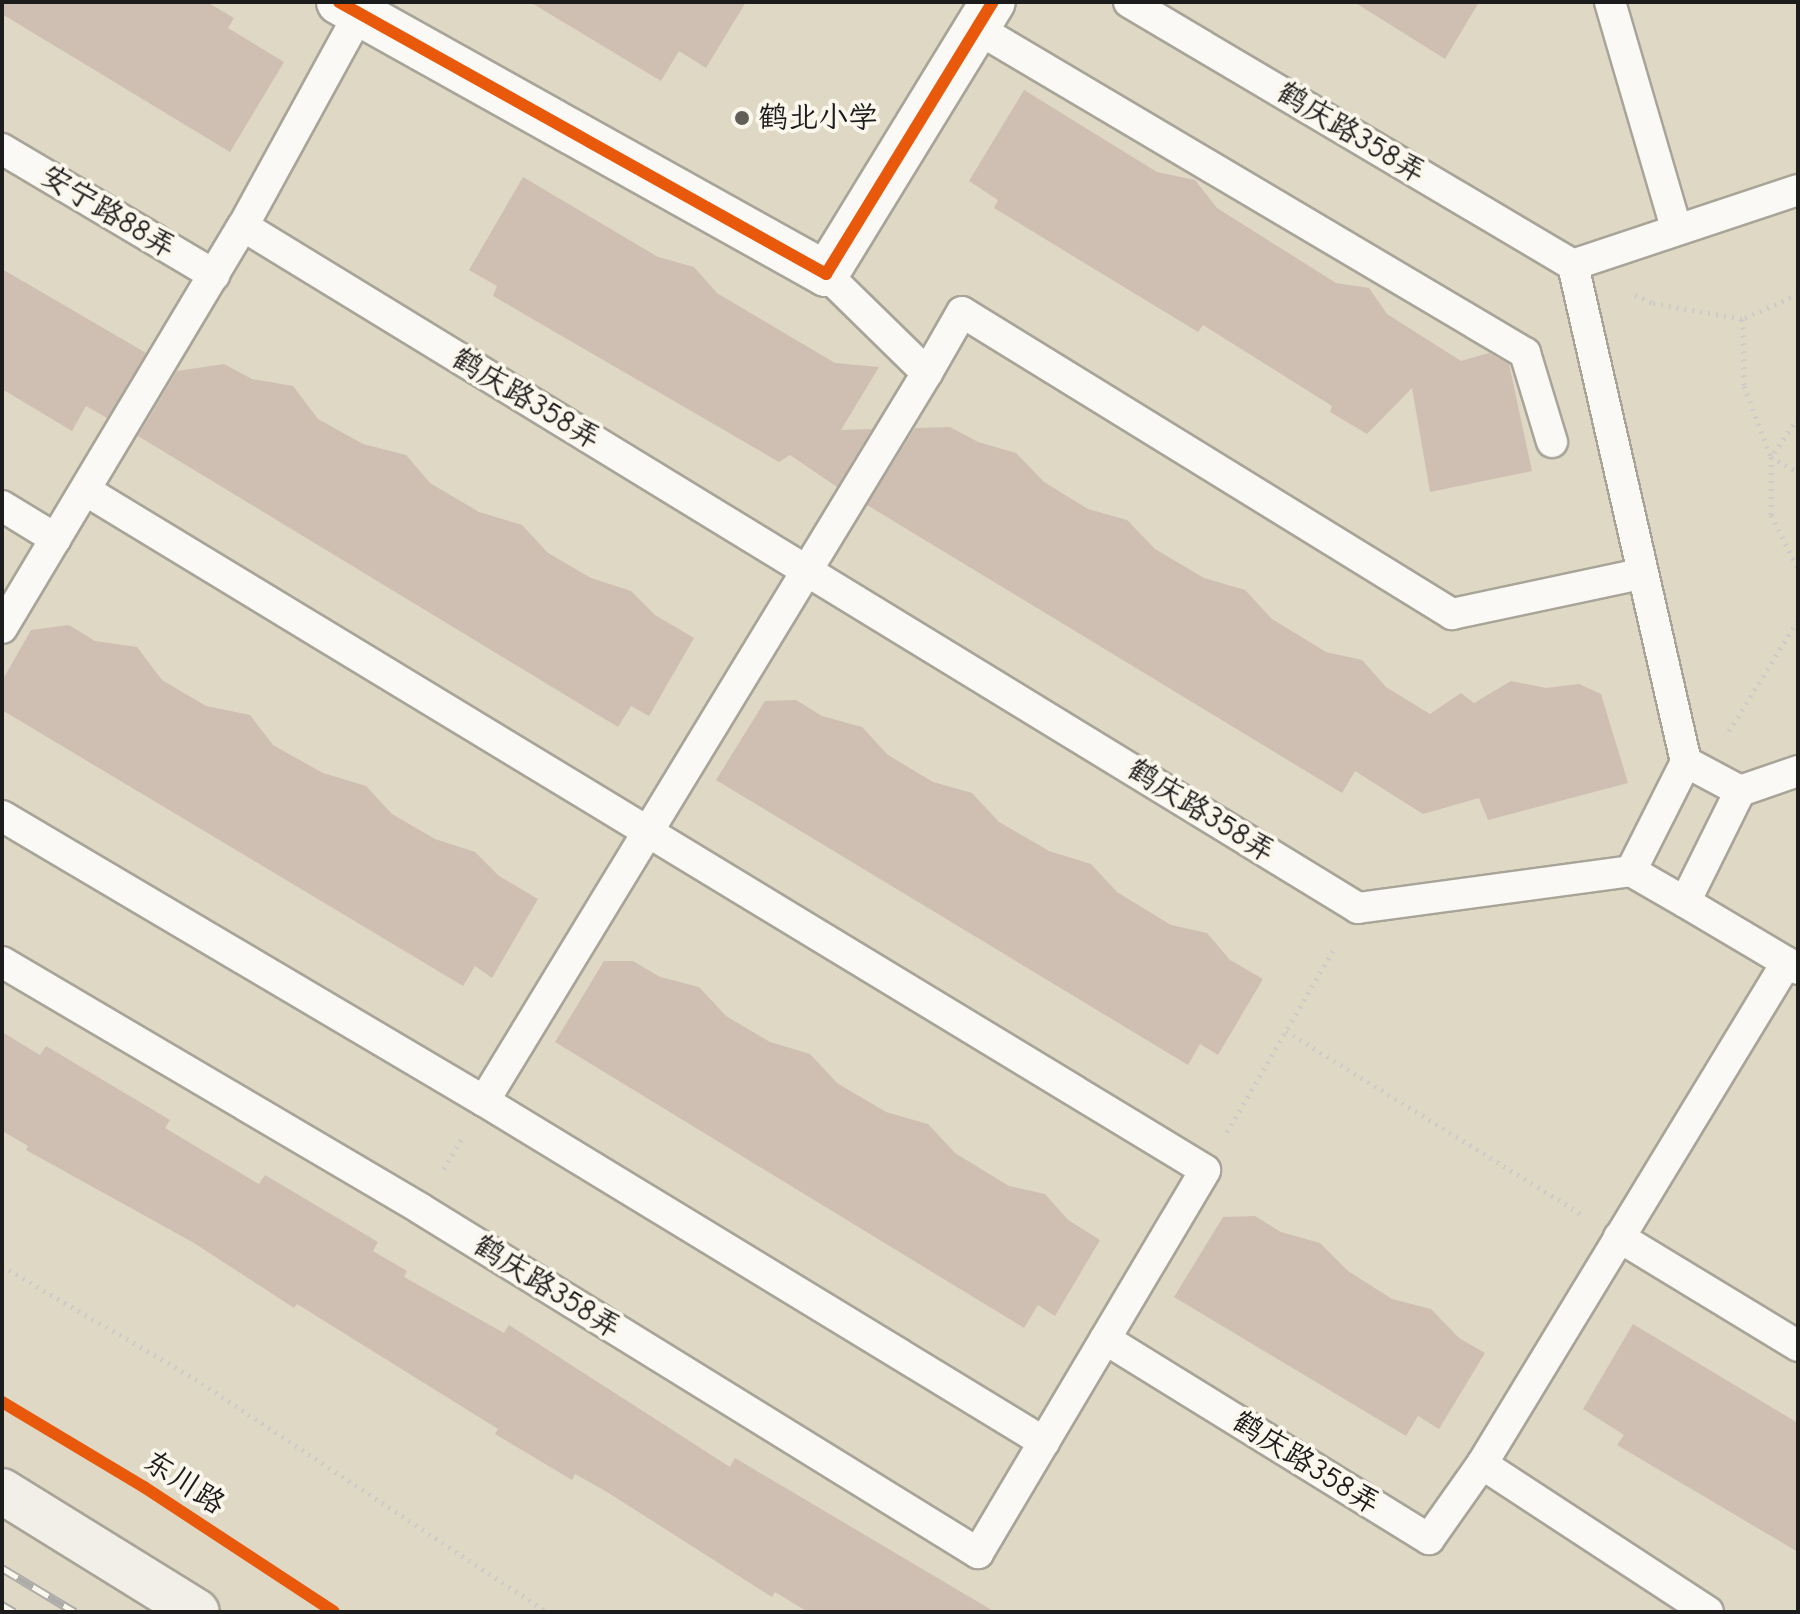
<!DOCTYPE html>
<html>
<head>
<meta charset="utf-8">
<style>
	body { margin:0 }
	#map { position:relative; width:1800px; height:1614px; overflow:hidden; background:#dfd8c5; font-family:"Comic Neue","LXGW WenKai TC",sans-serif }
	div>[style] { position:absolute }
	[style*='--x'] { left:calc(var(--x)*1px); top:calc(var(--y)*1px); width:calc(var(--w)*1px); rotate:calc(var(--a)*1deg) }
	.building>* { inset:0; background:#cfbfb2 }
	.path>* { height:5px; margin-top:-2.5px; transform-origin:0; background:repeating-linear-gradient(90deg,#cdcbc7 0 2px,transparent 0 8px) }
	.roads { filter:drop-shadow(2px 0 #a8a498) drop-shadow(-2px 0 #a8a498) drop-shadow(0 2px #a8a498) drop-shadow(0 -2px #a8a498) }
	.service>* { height:30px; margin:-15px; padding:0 15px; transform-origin:15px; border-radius:15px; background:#faf9f6 }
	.minor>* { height:44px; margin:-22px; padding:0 22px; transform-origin:22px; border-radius:22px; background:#faf9f6 }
	.secondary>* { height:44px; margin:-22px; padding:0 22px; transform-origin:22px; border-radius:22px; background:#f2efe8 }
	.rail>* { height:9px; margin-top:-4.5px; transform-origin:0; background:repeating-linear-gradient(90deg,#fbf7ec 0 18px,#adaca9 0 36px); box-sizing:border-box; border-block:2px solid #adaca9 }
	.cycleway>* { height:12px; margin:-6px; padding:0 6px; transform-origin:6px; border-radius:6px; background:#e8590c }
	.dots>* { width:22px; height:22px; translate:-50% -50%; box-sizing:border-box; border:4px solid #fbf7ec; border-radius:50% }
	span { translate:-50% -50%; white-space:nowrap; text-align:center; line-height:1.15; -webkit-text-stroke:8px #fbf7ec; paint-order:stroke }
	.poi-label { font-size:30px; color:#1c1c1c }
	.left { translate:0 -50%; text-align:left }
	.street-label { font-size:30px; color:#1c1c1c }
	.frame { position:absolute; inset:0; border:4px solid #1c1c1c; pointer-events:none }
</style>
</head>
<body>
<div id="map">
	<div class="building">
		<i style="clip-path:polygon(2px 2px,207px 2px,234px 18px,228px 28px,284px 62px,230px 152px,2px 14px)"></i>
		<i style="clip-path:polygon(530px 2px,746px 2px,706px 68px,679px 51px,661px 81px)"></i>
		<i style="clip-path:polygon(1354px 2px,1479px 2px,1445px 59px)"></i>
		<i style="clip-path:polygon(1024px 90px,1157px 172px,1195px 180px,1217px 208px,1336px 283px,1369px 288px,1387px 314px,1461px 361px,1489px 353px,1509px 364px,1532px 471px,1430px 492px,1412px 388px,1367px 434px,1330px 412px,1332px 406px,1203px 325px,1198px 332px,994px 208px,998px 200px,969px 181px)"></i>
		<i style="clip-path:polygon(523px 177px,658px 257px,694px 267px,717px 293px,835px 363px,879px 367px,841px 430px,872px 429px,837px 487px,790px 455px,779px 462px,493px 296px,497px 286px,469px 270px)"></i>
		<i style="clip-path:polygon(2px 269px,146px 353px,107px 418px,86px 406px,72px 431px,2px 389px)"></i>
		<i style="clip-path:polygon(224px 364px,252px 379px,293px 386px,318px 419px,363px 444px,406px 455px,430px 483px,479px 512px,522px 525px,548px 553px,591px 578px,631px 591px,655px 615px,694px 638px,649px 716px,631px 706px,618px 727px,138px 436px,177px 371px)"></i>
		<i style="clip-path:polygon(950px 427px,978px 442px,1016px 453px,1044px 482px,1088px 509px,1127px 520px,1155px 549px,1204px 578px,1245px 590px,1272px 619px,1326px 652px,1362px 660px,1386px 687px,1430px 714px,1461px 693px,1474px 703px,1511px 681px,1546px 688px,1579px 684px,1601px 694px,1628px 783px,1488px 820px,1479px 798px,1423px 814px,1355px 771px,1342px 793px,867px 505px,915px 428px)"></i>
		<i style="clip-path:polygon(69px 625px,95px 641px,137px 647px,162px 680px,206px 706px,250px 715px,273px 745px,323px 773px,366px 786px,392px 814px,435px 839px,475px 852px,499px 876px,538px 899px,492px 978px,475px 966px,463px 986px,2px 710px,2px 681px,31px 630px)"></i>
		<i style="clip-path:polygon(796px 700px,822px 716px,862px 727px,888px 755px,933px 782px,972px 793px,999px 822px,1049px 851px,1091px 864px,1117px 892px,1171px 925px,1207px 933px,1230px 960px,1263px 979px,1218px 1055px,1200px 1044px,1188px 1065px,716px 780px,765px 701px)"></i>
		<i style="clip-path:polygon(604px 961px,633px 961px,660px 977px,699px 987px,726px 1016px,770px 1042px,810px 1054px,837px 1083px,886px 1112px,928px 1124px,955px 1153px,1009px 1186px,1045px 1194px,1068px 1220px,1100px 1240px,1055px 1316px,1038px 1305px,1024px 1328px,555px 1042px)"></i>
		<i style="clip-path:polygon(2px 1032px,40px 1055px,46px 1046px,170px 1120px,165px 1128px,259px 1184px,265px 1175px,378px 1242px,373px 1251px,407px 1271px,404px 1277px,504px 1333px,509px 1325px,730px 1467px,735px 1458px,995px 1612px,808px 1612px,775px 1592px,772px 1597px,607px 1492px,575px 1474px,572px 1480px,495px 1434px,498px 1429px,297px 1304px,294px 1308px,194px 1243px,26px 1150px,28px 1146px,2px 1131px)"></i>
		<i style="clip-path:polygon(1255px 1216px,1281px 1232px,1320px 1243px,1348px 1271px,1392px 1299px,1431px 1309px,1459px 1338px,1485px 1353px,1439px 1429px,1418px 1416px,1406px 1436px,1174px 1297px,1223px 1217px)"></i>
		<i style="clip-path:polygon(1633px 1324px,1798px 1423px,1798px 1552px,1617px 1445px,1624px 1435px,1583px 1409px)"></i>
	</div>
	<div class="path">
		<i style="--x:1798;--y:294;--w:60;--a:155.6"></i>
		<i style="--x:1743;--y:319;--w:67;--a:89.1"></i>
		<i style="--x:1744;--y:386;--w:76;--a:69.2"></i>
		<i style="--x:1771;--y:457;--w:31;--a:29"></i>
		<i style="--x:1635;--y:295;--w:20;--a:24"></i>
		<i style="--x:1653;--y:303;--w:91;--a:10.1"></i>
		<i style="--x:1798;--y:418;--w:47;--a:124.7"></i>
		<i style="--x:1771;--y:457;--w:58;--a:90"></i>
		<i style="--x:1771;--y:515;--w:60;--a:63.4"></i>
		<i style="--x:1729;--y:731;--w:131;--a:-58.1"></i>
		<i style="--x:1286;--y:1031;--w:347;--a:31.8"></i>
		<i style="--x:1227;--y:1132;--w:214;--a:-59.7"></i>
		<i style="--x:444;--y:1169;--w:34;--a:-60"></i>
		<i style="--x:2;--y:1266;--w:224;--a:30.3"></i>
		<i style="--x:195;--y:1379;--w:422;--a:33.5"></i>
	</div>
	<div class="roads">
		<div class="service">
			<i style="--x:1129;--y:2;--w:516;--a:30.64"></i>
			<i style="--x:1610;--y:2;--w:234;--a:73.7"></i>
			<i style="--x:978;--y:29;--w:636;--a:30.64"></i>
			<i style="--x:1525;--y:353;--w:93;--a:73.1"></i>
			<i style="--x:2;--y:149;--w:247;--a:30.7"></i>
			<i style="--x:1798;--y:190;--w:237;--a:161.6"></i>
			<i style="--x:1573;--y:265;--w:510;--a:77.19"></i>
			<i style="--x:1686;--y:762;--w:61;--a:28.2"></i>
			<i style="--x:1740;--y:791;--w:61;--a:-19"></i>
			<i style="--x:243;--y:226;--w:1307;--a:31.45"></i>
			<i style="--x:1358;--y:908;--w:275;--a:-7.7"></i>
			<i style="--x:927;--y:373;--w:70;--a:-60.2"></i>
			<i style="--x:962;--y:312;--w:576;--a:31.65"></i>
			<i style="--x:1452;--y:614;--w:192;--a:-12"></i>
			<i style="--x:2;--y:506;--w:63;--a:31.4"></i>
			<i style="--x:2;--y:628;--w:469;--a:-59.1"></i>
			<i style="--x:243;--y:226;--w:242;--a:-61.3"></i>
			<i style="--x:1686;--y:762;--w:122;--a:116.8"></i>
			<i style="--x:1631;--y:871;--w:62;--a:29.9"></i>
			<i style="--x:1685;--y:902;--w:124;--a:-63.6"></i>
			<i style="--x:2;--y:816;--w:560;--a:30.6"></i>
			<i style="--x:484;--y:1101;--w:656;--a:31.34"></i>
			<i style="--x:1685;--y:902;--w:131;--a:30.7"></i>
			<i style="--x:2;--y:962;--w:486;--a:30.5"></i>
			<i style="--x:421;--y:1209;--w:655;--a:31.7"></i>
			<i style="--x:978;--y:1553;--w:445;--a:-59.3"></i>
			<i style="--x:1205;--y:1170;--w:1307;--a:-148.74"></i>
			<i style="--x:484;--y:1101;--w:852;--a:-58.68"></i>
			<i style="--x:927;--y:373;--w:141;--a:-135.6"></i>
			<i style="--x:1619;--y:1237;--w:210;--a:31.3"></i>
			<i style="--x:1105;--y:1339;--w:381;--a:31.7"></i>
			<i style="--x:1429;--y:1539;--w:92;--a:-54.8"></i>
			<i style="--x:1482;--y:1464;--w:587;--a:-58.72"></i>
			<i style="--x:1482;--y:1464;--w:270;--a:33.2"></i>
		</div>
		<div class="minor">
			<i style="--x:339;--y:2;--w:558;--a:29.18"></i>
			<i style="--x:826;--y:274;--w:319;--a:-58.5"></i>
		</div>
		<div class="secondary">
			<i style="--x:2;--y:1491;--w:229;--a:31.8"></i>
		</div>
	</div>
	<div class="rail">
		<i style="--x:2;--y:1568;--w:85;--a:31.1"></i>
		<i style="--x:2;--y:1605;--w:14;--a:30"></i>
	</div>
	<div class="cycleway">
		<i style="--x:339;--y:2;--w:558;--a:29.18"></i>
		<i style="--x:826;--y:274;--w:319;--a:-58.5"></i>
		<i style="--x:2;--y:1402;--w:165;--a:30.9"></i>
		<i style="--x:144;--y:1487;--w:227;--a:33.3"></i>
	</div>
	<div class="dots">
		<i style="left:742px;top:118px;background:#605e57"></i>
	</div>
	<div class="poi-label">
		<span class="left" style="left:758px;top:118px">鹤北小学</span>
	</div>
	<div class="street-label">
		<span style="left:1351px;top:133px;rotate:31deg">鹤庆路358弄</span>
		<span style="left:108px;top:212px;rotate:31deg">安宁路88弄</span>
		<span style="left:526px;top:399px;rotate:31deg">鹤庆路358弄</span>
		<span style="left:1201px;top:811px;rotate:32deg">鹤庆路358弄</span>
		<span style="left:547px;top:1287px;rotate:32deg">鹤庆路358弄</span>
		<span style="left:1306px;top:1463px;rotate:32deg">鹤庆路358弄</span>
		<span style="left:184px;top:1483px;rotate:33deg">东川路</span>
	</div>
	<div class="frame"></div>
</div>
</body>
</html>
